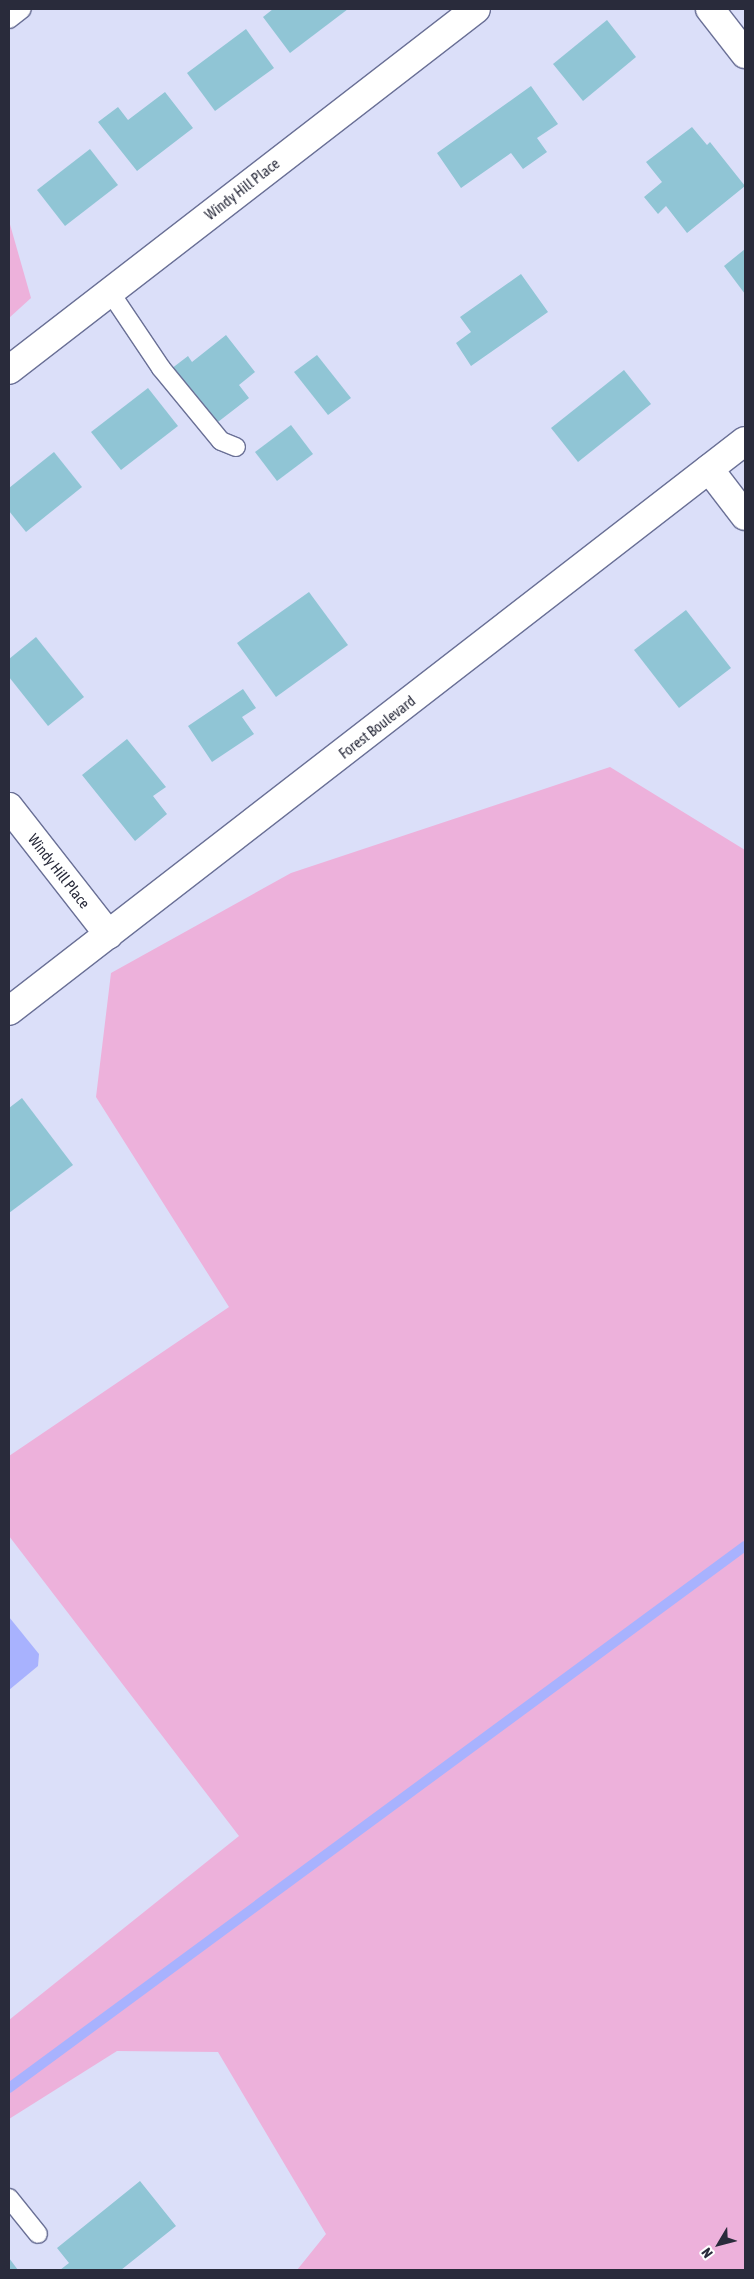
<!DOCTYPE html>
<html>
<head>
<meta charset="utf-8">
<style>
	body { margin:0 }
	#map { position:relative; width:754px; height:2279px; overflow:hidden; background:#dbdff9; font-family:"Asap Condensed",sans-serif }
	div>[style] { position:absolute }
	[style*='--x'] { left:calc(var(--x)*1px); top:calc(var(--y)*1px); width:calc(var(--w)*1px); rotate:calc(var(--a)*1deg) }
	.green>* { inset:0; background:#edb1db }
	.water>* { inset:0; background:#a8b2fe }
	.stream>* { height:10px; margin:-5px; padding:0 5px; transform-origin:5px; border-radius:5px; background:#a8b2fe }
	.building>* { inset:0; background:#90c5d5 }
	.roads { filter:drop-shadow(1px 0 #6a7096) drop-shadow(-1px 0 #6a7096) drop-shadow(0 1px #6a7096) drop-shadow(0 -1px #6a7096) }
	.lane>* { height:18px; margin:-9px; padding:0 9px; transform-origin:9px; border-radius:9px; background:#fff }
	.street>* { height:28px; margin:-14px; padding:0 14px; transform-origin:14px; border-radius:14px; background:#fff }
	.secondary>* { height:28px; margin:-14px; padding:0 14px; transform-origin:14px; border-radius:14px; background:#fff }
	span { translate:-50% -50%; white-space:nowrap; text-align:center; line-height:1.15; -webkit-text-stroke:4.5px #fff; paint-order:stroke }
	.street-label { font-size:15px; color:#292b3b }
	.frame { position:absolute; inset:0; border:10px solid #292b3b; pointer-events:none }
	.north { position:absolute; left:694px; top:2219px; width:50px; height:50px; -webkit-text-stroke:4px #fff; paint-order:stroke; rotate:233deg; font-size:14px; font-weight:700; line-height:20px; text-align:center; color:#292b3b }
	.north::after { content:''; display:block; margin:auto; width:18px; height:22px; background:#292b3b; clip-path:polygon(50% 0,100% 100%,50% 72%,0 100%) }
</style>
</head>
<body>
<div id="map">
	<div class="green">
		<i style="clip-path:polygon(9px 221px,31px 298px,9px 318px)"></i>
		<i style="clip-path:polygon(610px 767px,745px 850px,745px 2270px,297px 2270px,326px 2234px,218px 2052px,117px 2051px,9px 2119px,9px 2020px,239px 1836px,9px 1536px,9px 1456px,229px 1307px,96px 1097px,111px 973px,291px 873px)"></i>
	</div>
	<div class="water">
		<i style="clip-path:polygon(9px 1617px,39px 1654px,38px 1666px,9px 1690px)"></i>
	</div>
	<div class="stream">
		<i style="--x:9;--y:2088;--w:914;--a:-36.37"></i>
	</div>
	<div class="building">
		<i style="clip-path:polygon(273px 9px,348px 9px,290px 53px,263px 17px)"></i>
		<i style="clip-path:polygon(607px 20px,636px 57px,583px 101px,553px 64px)"></i>
		<i style="clip-path:polygon(246px 29px,274px 68px,215px 111px,187px 73px)"></i>
		<i style="clip-path:polygon(531px 86px,558px 124px,537px 138px,547px 152px,523px 169px,511px 153px,461px 188px,437px 153px)"></i>
		<i style="clip-path:polygon(165px 92px,193px 128px,137px 171px,98px 122px,118px 107px,128px 120px)"></i>
		<i style="clip-path:polygon(692px 127px,707px 145px,710px 142px,745px 186px,687px 233px,666px 206px,658px 214px,644px 197px,662px 182px,646px 162px)"></i>
		<i style="clip-path:polygon(90px 149px,118px 185px,65px 226px,37px 190px)"></i>
		<i style="clip-path:polygon(745px 249px,745px 294px,724px 266px)"></i>
		<i style="clip-path:polygon(521px 274px,548px 312px,471px 366px,456px 343px,471px 332px,460px 317px)"></i>
		<i style="clip-path:polygon(226px 335px,255px 372px,239px 385px,249px 398px,214px 425px,171px 369px,188px 356px,192px 362px)"></i>
		<i style="clip-path:polygon(317px 355px,351px 398px,328px 415px,294px 372px)"></i>
		<i style="clip-path:polygon(624px 370px,651px 404px,578px 462px,551px 428px)"></i>
		<i style="clip-path:polygon(148px 388px,178px 426px,121px 470px,91px 432px)"></i>
		<i style="clip-path:polygon(291px 425px,313px 454px,277px 481px,255px 452px)"></i>
		<i style="clip-path:polygon(54px 452px,82px 487px,26px 532px,9px 511px,9px 488px)"></i>
		<i style="clip-path:polygon(309px 592px,348px 645px,276px 697px,237px 643px)"></i>
		<i style="clip-path:polygon(686px 610px,731px 668px,679px 708px,634px 650px)"></i>
		<i style="clip-path:polygon(36px 637px,84px 697px,48px 726px,9px 677px,9px 659px)"></i>
		<i style="clip-path:polygon(243px 689px,256px 708px,242px 717px,254px 734px,212px 762px,188px 726px)"></i>
		<i style="clip-path:polygon(127px 739px,166px 787px,153px 796px,167px 814px,135px 841px,82px 775px)"></i>
		<i style="clip-path:polygon(22px 1098px,73px 1165px,9px 1213px,9px 1108px)"></i>
		<i style="clip-path:polygon(140px 2181px,176px 2226px,121px 2270px,60px 2270px,69px 2263px,57px 2248px)"></i>
		<i style="clip-path:polygon(9px 2258px,18px 2270px,9px 2270px)"></i>
	</div>
	<div class="roads">
		<div class="lane">
			<i style="--x:9;--y:19;--w:16;--a:-38"></i>
			<i style="--x:110;--y:292;--w:92;--a:56.1"></i>
			<i style="--x:161;--y:368;--w:94;--a:50.6"></i>
			<i style="--x:221;--y:441;--w:16;--a:22"></i>
			<i style="--x:9;--y:2198;--w:46;--a:51.1"></i>
		</div>
		<div class="street">
			<i style="--x:710;--y:9;--w:57;--a:52.1"></i>
			<i style="--x:9;--y:370;--w:590;--a:-37.7"></i>
			<i style="--x:709;--y:469;--w:59;--a:52.5"></i>
			<i style="--x:9;--y:807;--w:162;--a:52"></i>
		</div>
		<div class="secondary">
			<i style="--x:9;--y:1011;--w:931;--a:-37.76"></i>
		</div>
	</div>
	<div class="street-label">
		<span style="left:242px;top:189px;rotate:-38deg">Windy Hill Place</span>
		<span style="left:377px;top:727px;rotate:-38deg">Forest Boulevard</span>
		<span style="left:59px;top:871px;rotate:52deg">Windy Hill Place</span>
	</div>
	<div class="frame"></div>
	<div class="north">N</div>
</div>
</body>
</html>
